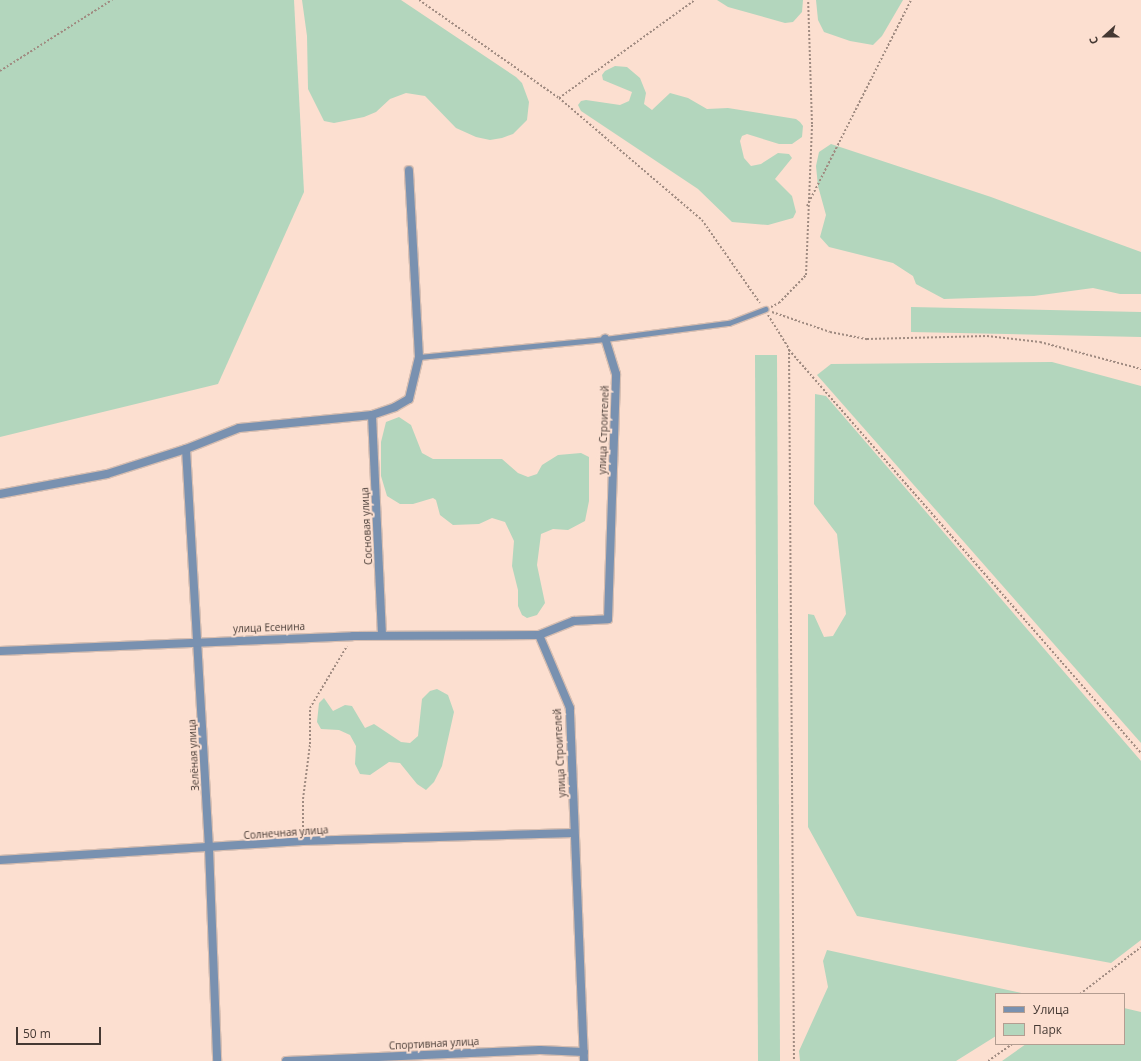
<!DOCTYPE html>
<html>
<head>
<meta charset="utf-8">
<style>
	body { margin:0 }
	#map { position:relative; width:1141px; height:1061px; overflow:hidden; background:#fcdfd0; font-family:"Open Sans",sans-serif }
	div>[style] { position:absolute }
	[style*='--x'] { left:calc(var(--x)*1px); top:calc(var(--y)*1px); width:calc(var(--w)*1px); rotate:calc(var(--a)*1deg) }
	.green>* { inset:0; background:#b3d6bd }
	.path>* { height:2px; margin-top:-1px; transform-origin:0; background:repeating-linear-gradient(90deg,#a08b81 0 2px,transparent 0 4px) }
	.roads { filter:drop-shadow(1px 0 #d7beb1) drop-shadow(-1px 0 #d7beb1) drop-shadow(0 1px #d7beb1) drop-shadow(0 -1px #d7beb1) }
	.lane>* { height:4.5px; margin:-2.25px; padding:0 2.25px; transform-origin:2.25px; border-radius:2.25px; background:#7991b0 }
	.street>* { height:8px; margin:-4px; padding:0 4px; transform-origin:4px; border-radius:4px; background:#7991b0 }
	span { translate:-50% -50%; white-space:nowrap; text-align:center; line-height:1.15; -webkit-text-stroke:4px #fcdfd0; paint-order:stroke }
	.street-label { font-size:10px; color:#453933 }
	.legend { position:absolute; left:995px; top:993px; width:130px; height:52px; box-sizing:border-box; background:#fcdfd0; border:1px solid #b39d91; margin:0; padding:5px 7px; list-style:none; font-size:12px; color:#453933 }
	.legend li { display:flex; align-items:center; gap:8px; height:20px }
	.legend b { width:20px; border:1px solid #b39d91 }
	.north { position:absolute; left:1085px; top:16px; width:40px; height:40px; -webkit-text-stroke:3px #fcdfd0; paint-order:stroke; rotate:249deg; font-size:11px; font-weight:700; line-height:16px; text-align:center; color:#453933 }
	.north::after { content:''; display:block; margin:auto; width:14px; height:18px; background:#453933; clip-path:polygon(50% 0,100% 100%,50% 72%,0 100%) }
	.scale { position:absolute; left:16px; top:1027px; width:85px; height:18px; box-sizing:border-box; border:2px solid #453933; border-top:0; padding-left:5px; font-size:12px; line-height:14px; white-space:nowrap; color:#453933; -webkit-text-stroke:3px #fcdfd0; paint-order:stroke }
</style>
</head>
<body>
<div id="map">
	<div class="green">
		<i style="clip-path:polygon(0 0,294px 0,304px 192px,218px 384px,0 437px)"></i>
		<i style="clip-path:polygon(302px 0,401px 0,516px 77px,522px 83px,529px 102px,527px 120px,513px 134px,502px 138px,490px 140px,476px 137px,456px 128px,425px 96px,406px 93px,390px 99px,376px 112px,364px 117px,334px 123px,324px 121px,308px 89px,307px 36px)"></i>
		<i style="clip-path:polygon(717px 0,803px 0,802px 12px,793px 22px,785px 23px,728px 7px)"></i>
		<i style="clip-path:polygon(816px 0,903px 0,882px 36px,873px 45px,850px 41px,824px 32px,818px 20px)"></i>
		<i style="clip-path:polygon(615px 66px,627px 67px,640px 78px,646px 93px,644px 104px,652px 110px,670px 93px,688px 98px,707px 109px,728px 108px,796px 119px,800px 122px,803px 126px,802px 137px,792px 144px,779px 144px,747px 134px,742px 136px,740px 141px,744px 158px,751px 166px,761px 164px,778px 153px,789px 154px,792px 158px,775px 179px,792px 196px,796px 212px,793px 218px,768px 225px,732px 222px,698px 189px,581px 111px,578px 105px,581px 101px,586px 100px,620px 105px,629px 101px,632px 92px,603px 80px,602px 75px,605px 71px)"></i>
		<i style="clip-path:polygon(831px 144px,991px 197px,1141px 252px,1141px 294px,1120px 294px,1093px 288px,1034px 296px,944px 299px,916px 284px,913px 276px,893px 263px,829px 247px,820px 237px,826px 215px,818px 186px,816px 166px,819px 152px)"></i>
		<i style="clip-path:polygon(911px 307px,1141px 312px,1141px 337px,911px 332px)"></i>
		<i style="clip-path:polygon(755px 355px,777px 355px,780px 1061px,758px 1061px)"></i>
		<i style="clip-path:polygon(1052px 362px,1141px 386px,1141px 743px,817px 375px,831px 364px)"></i>
		<i style="clip-path:polygon(815px 394px,826px 396px,1141px 761px,1141px 940px,1111px 963px,857px 916px,808px 827px,808px 614px,814px 615px,824px 637px,833px 636px,846px 614px,837px 534px,814px 504px)"></i>
		<i style="clip-path:polygon(399px 417px,411px 425px,422px 453px,433px 459px,502px 459px,518px 473px,528px 477px,537px 474px,542px 465px,558px 455px,581px 453px,589px 457px,589px 501px,585px 521px,568px 530px,553px 529px,541px 534px,537px 565px,545px 603px,537px 615px,527px 618px,522px 615px,518px 606px,518px 590px,512px 566px,514px 541px,505px 522px,492px 518px,479px 524px,453px 525px,440px 515px,436px 500px,433px 498px,413px 504px,400px 504px,387px 496px,381px 476px,381px 442px,386px 422px)"></i>
		<i style="clip-path:polygon(437px 689px,448px 695px,454px 712px,442px 766px,434px 782px,426px 790px,417px 784px,400px 763px,389px 762px,370px 775px,360px 774px,355px 764px,356px 746px,350px 735px,339px 730px,321px 729px,317px 722px,319px 703px,324px 698px,333px 711px,345px 705px,352px 706px,365px 728px,374px 724px,401px 742px,410px 743px,418px 736px,422px 699px,430px 691px)"></i>
		<i style="clip-path:polygon(827px 950px,1026px 994px,996px 994px,996px 1036px,956px 1061px,800px 1061px,799px 1051px,828px 987px,823px 961px)"></i>
		<i style="clip-path:polygon(1124px 1008px,1141px 1012px,1141px 1061px,1002px 1061px,1026px 1044px,1124px 1044px)"></i>
	</div>
	<div class="path">
		<i style="--x:419;--y:0;--w:171;--a:35"></i>
		<i style="--x:559;--y:98;--w:168;--a:-35.8"></i>
		<i style="--x:0;--y:71;--w:133;--a:-32.4"></i>
		<i style="--x:559;--y:98;--w:188;--a:40.5"></i>
		<i style="--x:702;--y:220;--w:101;--a:55.1"></i>
		<i style="--x:807;--y:206;--w:231;--a:-63.2"></i>
		<i style="--x:771;--y:307;--w:9;--a:-27"></i>
		<i style="--x:779;--y:303;--w:39;--a:-46"></i>
		<i style="--x:806;--y:275;--w:151;--a:-87.7"></i>
		<i style="--x:812;--y:124;--w:124;--a:-91.8"></i>
		<i style="--x:772;--y:312;--w:61;--a:19"></i>
		<i style="--x:830;--y:332;--w:38;--a:11"></i>
		<i style="--x:867;--y:339;--w:120;--a:-1.4"></i>
		<i style="--x:987;--y:336;--w:53;--a:6.5"></i>
		<i style="--x:1040;--y:342;--w:105;--a:15"></i>
		<i style="--x:768;--y:315;--w:40;--a:58"></i>
		<i style="--x:789;--y:349;--w:712;--a:89.6"></i>
		<i style="--x:789;--y:350;--w:535;--a:48.86"></i>
		<i style="--x:303;--y:831;--w:32;--a:-90"></i>
		<i style="--x:303;--y:799;--w:55;--a:-82.7"></i>
		<i style="--x:310;--y:744;--w:36;--a:-90"></i>
		<i style="--x:310;--y:708;--w:72;--a:-59.2"></i>
		<i style="--x:1080;--y:994;--w:77;--a:-37.6"></i>
		<i style="--x:988;--y:1061;--w:29;--a:-35"></i>
	</div>
	<div class="roads">
		<div class="lane">
			<i style="--x:419;--y:357;--w:187;--a:-5.5"></i>
			<i style="--x:605;--y:339;--w:125;--a:-7.4"></i>
			<i style="--x:729;--y:323;--w:39;--a:-21"></i>
		</div>
		<div class="street">
			<i style="--x:372;--y:415;--w:220;--a:87.4"></i>
			<i style="--x:186;--y:449;--w:400;--a:86.7"></i>
			<i style="--x:209;--y:848;--w:213;--a:87.8"></i>
			<i style="--x:0;--y:494;--w:109;--a:-10.6"></i>
			<i style="--x:107;--y:474;--w:83;--a:-17.6"></i>
			<i style="--x:186;--y:449;--w:57;--a:-21.6"></i>
			<i style="--x:239;--y:428;--w:134;--a:-5.6"></i>
			<i style="--x:372;--y:415;--w:24;--a:-19"></i>
			<i style="--x:395;--y:407;--w:16;--a:-30"></i>
			<i style="--x:409;--y:399;--w:43;--a:-76.6"></i>
			<i style="--x:419;--y:357;--w:187;--a:-93.1"></i>
			<i style="--x:0;--y:651;--w:353;--a:-2.4"></i>
			<i style="--x:353;--y:636;--w:186;--a:-0.3"></i>
			<i style="--x:0;--y:860;--w:303;--a:-3.6"></i>
			<i style="--x:302;--y:841;--w:272;--a:-1.7"></i>
			<i style="--x:286;--y:1061;--w:254;--a:-2.5"></i>
			<i style="--x:540;--y:1050;--w:44;--a:2.6"></i>
			<i style="--x:584;--y:1061;--w:353;--a:-92.3"></i>
			<i style="--x:570;--y:708;--w:79;--a:-113"></i>
			<i style="--x:539;--y:635;--w:38;--a:-22"></i>
			<i style="--x:574;--y:621;--w:34;--a:-3"></i>
			<i style="--x:608;--y:619;--w:245;--a:-88.1"></i>
			<i style="--x:616;--y:374;--w:37;--a:-107"></i>
		</div>
	</div>
	<div class="street-label">
		<span style="left:604px;top:430px;rotate:-88deg">улица Строителей</span>
		<span style="left:367px;top:526px;rotate:-93deg">Сосновая улица</span>
		<span style="left:269px;top:628px;rotate:-2deg">улица Есенина</span>
		<span style="left:560px;top:753px;rotate:-93deg">улица Строителей</span>
		<span style="left:194px;top:755px;rotate:-93deg">Зелёная улица</span>
		<span style="left:286px;top:833px;rotate:-4deg">Солнечная улица</span>
		<span style="left:434px;top:1044px;rotate:-3deg">Спортивная улица</span>
	</div>
	<ul class="legend">
	<li><b style="height:5px;background:#7991b0"></b>Улица</li>
	<li><b style="height:11px;background:#b3d6bd"></b>Парк</li>
	</ul>
	<div class="north">С</div>
	<div class="scale">50 m</div>
</div>
</body>
</html>
